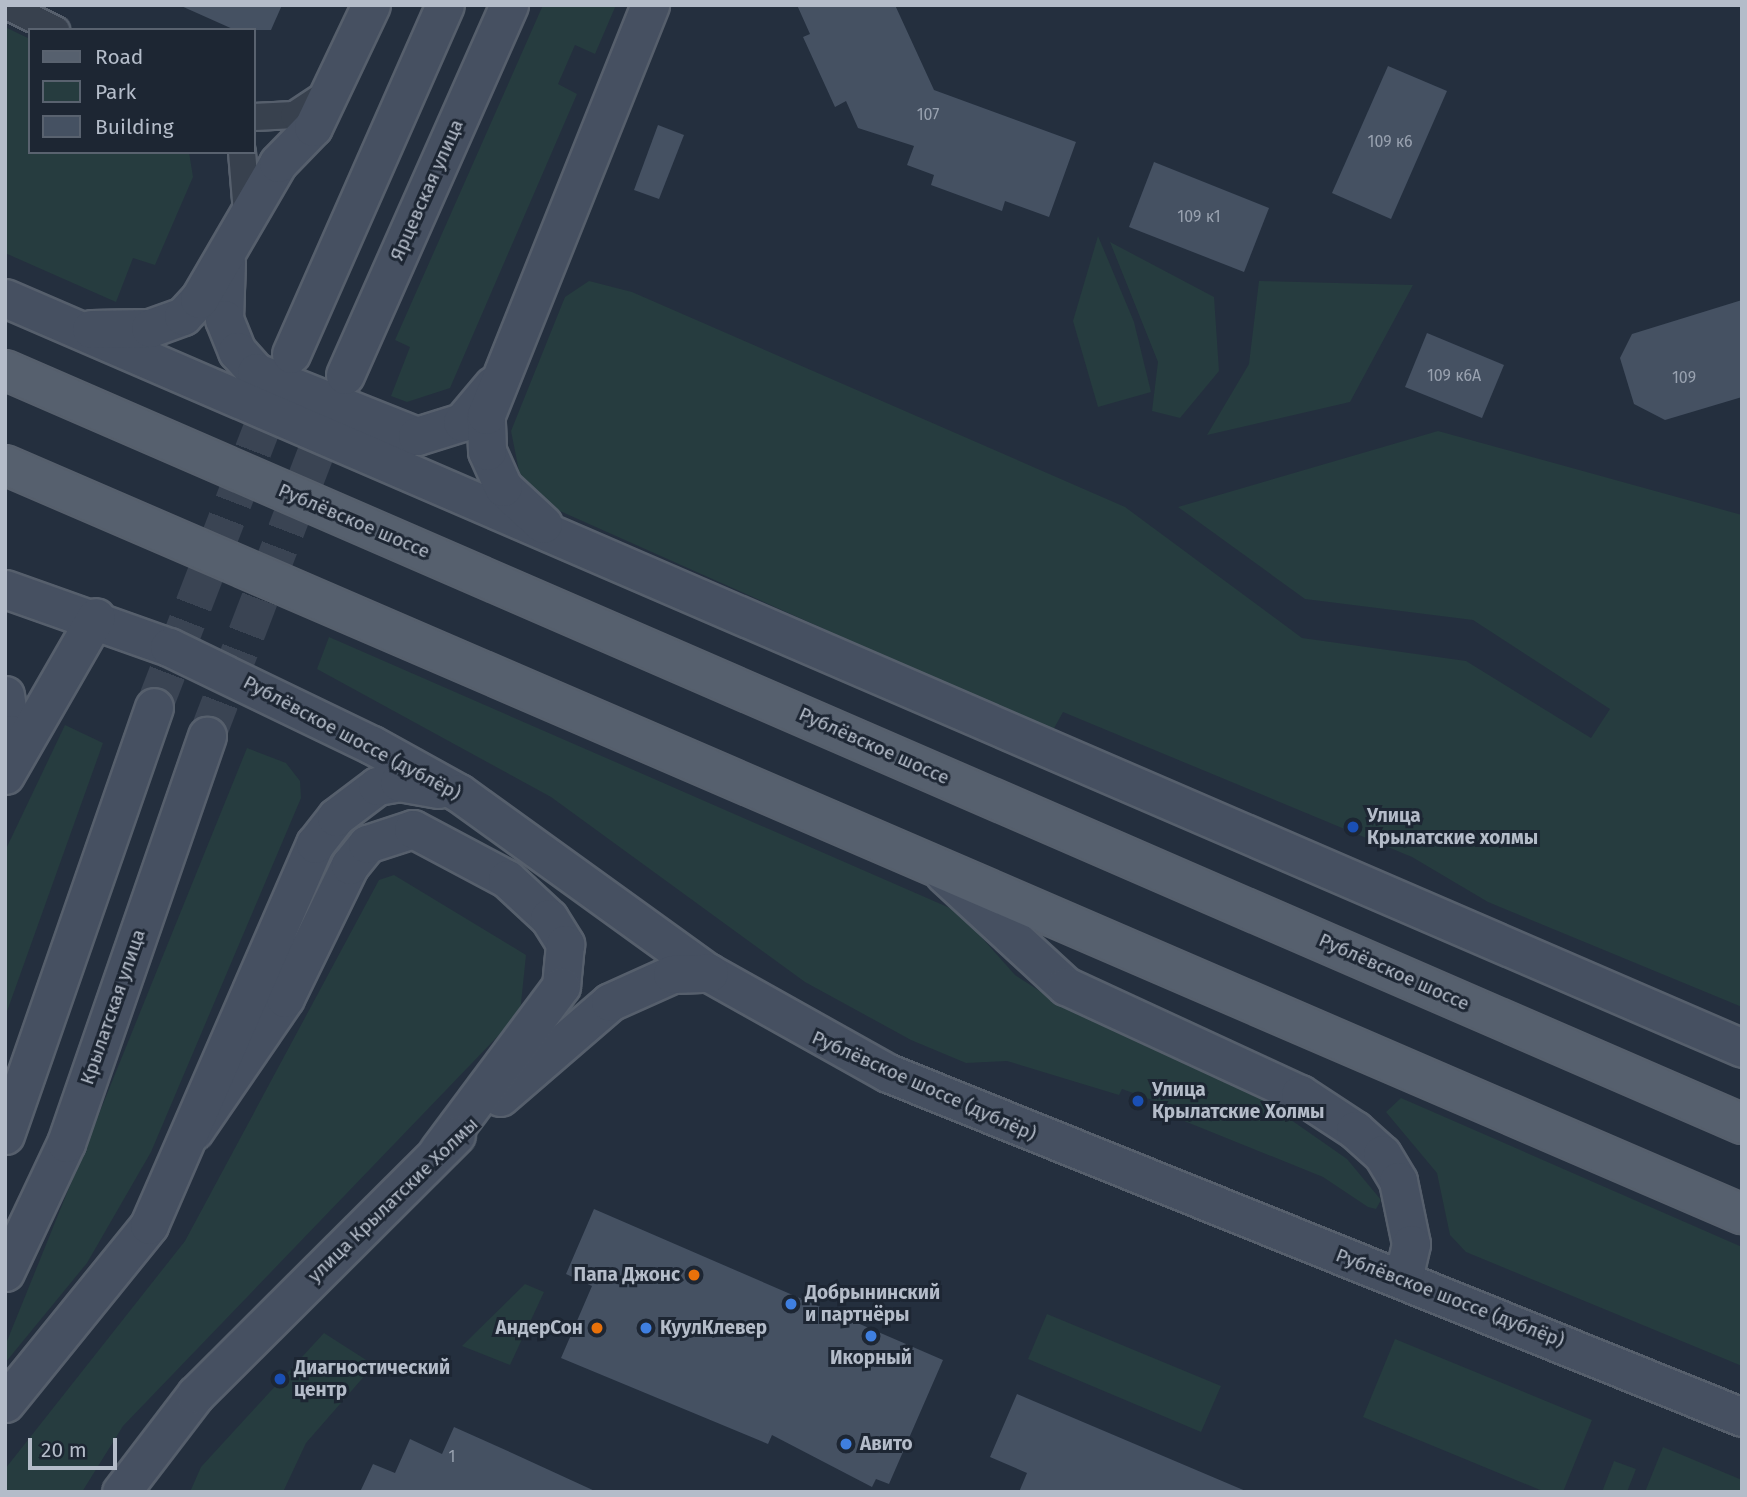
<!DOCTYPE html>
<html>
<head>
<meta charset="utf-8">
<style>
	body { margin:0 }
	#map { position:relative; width:1747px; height:1497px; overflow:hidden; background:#242f3e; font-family:"Fira Sans",sans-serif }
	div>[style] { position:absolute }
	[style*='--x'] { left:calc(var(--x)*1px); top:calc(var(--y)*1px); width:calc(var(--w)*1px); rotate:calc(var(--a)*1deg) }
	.green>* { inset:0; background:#263c3f }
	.building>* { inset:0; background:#455162 }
	.secondary-tunnel>* { height:37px; margin-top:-18.5px; transform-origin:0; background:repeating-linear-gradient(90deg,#3a4453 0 37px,transparent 0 55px) }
	.roads { filter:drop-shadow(2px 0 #565f6c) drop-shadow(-2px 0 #565f6c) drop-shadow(0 2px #565f6c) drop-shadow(0 -2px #565f6c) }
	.street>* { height:26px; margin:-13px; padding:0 13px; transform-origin:13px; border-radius:13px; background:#38414e }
	.secondary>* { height:37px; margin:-18.5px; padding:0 18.5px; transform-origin:18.5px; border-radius:18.5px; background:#465061 }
	.primary>* { height:38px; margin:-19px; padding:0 19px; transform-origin:19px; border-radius:19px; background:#56606e }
	.dots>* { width:19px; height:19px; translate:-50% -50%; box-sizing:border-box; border:4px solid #1d2633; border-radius:50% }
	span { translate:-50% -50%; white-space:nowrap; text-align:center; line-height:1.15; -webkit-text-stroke:6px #1d2633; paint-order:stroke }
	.number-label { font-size:16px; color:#98a1af }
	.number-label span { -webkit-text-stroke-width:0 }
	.street-label { font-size:19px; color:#b4bcc9 }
	.poi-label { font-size:19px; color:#b4bcc9; font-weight:700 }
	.left { translate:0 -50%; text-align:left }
	.right { translate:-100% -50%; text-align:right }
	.frame { position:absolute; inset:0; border:7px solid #b4bcc9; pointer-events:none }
	.legend { position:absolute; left:28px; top:28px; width:228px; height:126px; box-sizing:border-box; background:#1d2633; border:2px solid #59626f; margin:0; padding:9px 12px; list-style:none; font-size:21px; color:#b4bcc9 }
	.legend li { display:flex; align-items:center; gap:14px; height:35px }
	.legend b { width:35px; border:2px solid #59626f }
	.scale { position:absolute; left:28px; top:1438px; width:89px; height:32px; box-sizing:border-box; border:4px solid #b4bcc9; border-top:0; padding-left:9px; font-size:21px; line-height:24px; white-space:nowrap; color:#b4bcc9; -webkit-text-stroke:5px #1d2633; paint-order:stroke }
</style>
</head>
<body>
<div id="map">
	<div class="green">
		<i style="clip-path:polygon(543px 5px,616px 5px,595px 54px,575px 45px,558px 84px,577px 94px,450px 388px,407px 402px,391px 396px,410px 347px,395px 340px)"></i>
		<i style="clip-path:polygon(5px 27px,30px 39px,30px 152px,189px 152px,193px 177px,155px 265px,133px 258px,116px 302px,5px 253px)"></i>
		<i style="clip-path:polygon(1098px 236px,1134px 322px,1151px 392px,1098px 407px,1073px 321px)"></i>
		<i style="clip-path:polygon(1110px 242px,1214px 297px,1219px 371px,1180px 418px,1152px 411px,1158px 362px)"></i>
		<i style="clip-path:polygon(589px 281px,632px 292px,1125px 507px,1302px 638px,1466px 661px,1591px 738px,1610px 709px,1473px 620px,1305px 599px,1178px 507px,1438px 431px,1742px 515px,1742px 1007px,1488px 902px,1412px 857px,1063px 712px,1048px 739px,822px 628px,542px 503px,521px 481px,511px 431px,565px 297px)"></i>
		<i style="clip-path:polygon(1259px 281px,1413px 285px,1350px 402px,1207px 435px,1249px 364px)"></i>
		<i style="clip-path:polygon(329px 637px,959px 912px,1015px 975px,1066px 1008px,1254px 1094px,1347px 1159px,1381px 1200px,1376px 1209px,1368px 1207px,1323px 1177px,1152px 1108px,1155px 1101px,1122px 1089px,1119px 1095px,1007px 1061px,966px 1063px,911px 1040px,805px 982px,551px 797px,317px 669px)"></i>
		<i style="clip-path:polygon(65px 725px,103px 743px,5px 1017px,5px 851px)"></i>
		<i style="clip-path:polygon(247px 748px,286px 763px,300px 781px,301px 798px,151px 1152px,87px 1263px,5px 1363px,5px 1346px)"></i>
		<i style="clip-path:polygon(394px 875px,526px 955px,520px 1013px,123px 1426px,82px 1492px,5px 1492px,5px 1469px,185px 1241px,379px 880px)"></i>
		<i style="clip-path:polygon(1401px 1098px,1742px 1247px,1742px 1366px,1466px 1252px,1450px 1235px,1437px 1173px,1386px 1112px)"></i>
		<i style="clip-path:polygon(525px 1284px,544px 1292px,510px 1365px,462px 1346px)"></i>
		<i style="clip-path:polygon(1047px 1314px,1221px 1386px,1201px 1432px,1028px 1359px)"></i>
		<i style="clip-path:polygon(324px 1333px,374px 1365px,306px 1443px,283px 1492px,190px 1492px,201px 1467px)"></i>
		<i style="clip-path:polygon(1395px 1339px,1592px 1420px,1563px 1492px,1545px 1492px,1363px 1417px)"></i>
		<i style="clip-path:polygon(1663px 1447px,1742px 1480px,1742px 1492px,1645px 1492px)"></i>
		<i style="clip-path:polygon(1614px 1461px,1636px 1469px,1627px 1492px,1602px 1492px)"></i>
	</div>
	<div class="building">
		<i style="clip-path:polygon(179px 5px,282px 5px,271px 30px,235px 30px)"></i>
		<i style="clip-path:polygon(797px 5px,895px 5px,934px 90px,1076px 142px,1049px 217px,1005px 201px,1002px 211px,931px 185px,934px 175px,907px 165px,914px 146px,858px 128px,846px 101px,835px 107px,803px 37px,810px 34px)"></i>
		<i style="clip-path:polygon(1388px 66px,1447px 91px,1391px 219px,1332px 193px)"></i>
		<i style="clip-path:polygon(658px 125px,684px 135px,659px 199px,634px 190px)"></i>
		<i style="clip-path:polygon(1154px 162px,1269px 208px,1244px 272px,1129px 227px)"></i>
		<i style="clip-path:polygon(1742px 300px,1742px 397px,1665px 420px,1634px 404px,1620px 358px,1632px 334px)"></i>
		<i style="clip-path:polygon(1427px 333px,1504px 365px,1482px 418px,1405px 387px)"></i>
		<i style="clip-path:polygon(594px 1209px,943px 1360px,889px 1484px,876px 1479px,872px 1487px,772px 1435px,768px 1444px,561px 1358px,592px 1286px,566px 1274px)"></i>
		<i style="clip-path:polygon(1017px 1394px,1248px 1492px,1019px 1492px,1027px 1473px,990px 1457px)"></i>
		<i style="clip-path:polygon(454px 1427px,512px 1453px,597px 1492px,360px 1492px,373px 1464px,395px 1473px,410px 1439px,442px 1454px)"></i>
	</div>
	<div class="secondary-tunnel">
		<i style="--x:154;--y:707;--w:350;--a:-68.9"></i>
		<i style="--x:207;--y:736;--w:355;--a:-69"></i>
	</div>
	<div class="roads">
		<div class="street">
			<i style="--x:5;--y:5;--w:57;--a:26.1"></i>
			<i style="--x:254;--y:117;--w:40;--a:-2.9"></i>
			<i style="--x:294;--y:115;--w:42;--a:-33.3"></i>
			<i style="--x:242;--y:152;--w:61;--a:85.3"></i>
		</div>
		<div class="secondary">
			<i style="--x:226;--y:262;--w:57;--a:92"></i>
			<i style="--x:224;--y:319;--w:35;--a:68"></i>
			<i style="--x:237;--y:351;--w:28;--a:48"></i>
			<i style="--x:256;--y:372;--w:173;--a:21.7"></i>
			<i style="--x:417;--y:436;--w:47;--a:-17.3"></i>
			<i style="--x:462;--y:422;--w:48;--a:-50"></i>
			<i style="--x:5;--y:298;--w:1892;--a:23.35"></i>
			<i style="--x:91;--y:329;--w:59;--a:-1"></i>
			<i style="--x:150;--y:328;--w:35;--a:-20"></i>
			<i style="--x:183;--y:316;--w:23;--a:-47"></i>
			<i style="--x:199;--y:299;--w:157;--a:-59.8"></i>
			<i style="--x:278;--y:163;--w:50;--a:-45.8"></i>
			<i style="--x:313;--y:127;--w:135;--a:-64.6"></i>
			<i style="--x:291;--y:354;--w:381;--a:-66.2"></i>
			<i style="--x:345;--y:375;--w:405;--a:-66.1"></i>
			<i style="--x:543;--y:524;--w:54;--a:-137.2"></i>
			<i style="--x:503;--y:487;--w:39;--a:-114"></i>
			<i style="--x:487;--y:451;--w:36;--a:-92"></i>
			<i style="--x:486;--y:415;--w:442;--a:-68.2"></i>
			<i style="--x:5;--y:589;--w:174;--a:19.5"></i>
			<i style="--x:169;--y:647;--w:225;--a:25.8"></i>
			<i style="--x:372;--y:745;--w:99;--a:28.9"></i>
			<i style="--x:459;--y:793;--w:308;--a:35.8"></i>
			<i style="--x:709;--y:973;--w:205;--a:29.2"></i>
			<i style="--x:888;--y:1073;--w:921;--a:21.94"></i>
			<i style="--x:5;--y:695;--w:39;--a:81"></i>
			<i style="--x:11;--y:734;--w:34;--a:100"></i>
			<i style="--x:5;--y:775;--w:182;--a:-60.1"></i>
			<i style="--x:944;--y:874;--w:166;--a:42.6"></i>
			<i style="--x:1066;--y:986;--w:258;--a:24.8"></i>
			<i style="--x:1300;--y:1094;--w:66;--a:33.2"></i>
			<i style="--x:1355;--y:1130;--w:36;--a:42"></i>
			<i style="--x:1382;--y:1154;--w:31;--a:59"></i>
			<i style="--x:1398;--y:1181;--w:64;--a:78.3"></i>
			<i style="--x:1411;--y:1244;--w:36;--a:103"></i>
			<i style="--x:500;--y:1097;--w:145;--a:-40.8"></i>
			<i style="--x:610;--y:1002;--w:68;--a:-24.3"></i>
			<i style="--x:672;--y:974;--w:37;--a:-2"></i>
			<i style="--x:194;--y:1131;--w:161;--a:-55.6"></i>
			<i style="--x:285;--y:998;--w:148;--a:-64"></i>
			<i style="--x:350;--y:865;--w:27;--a:-51"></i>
			<i style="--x:367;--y:844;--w:48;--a:-18.1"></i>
			<i style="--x:413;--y:829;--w:106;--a:28"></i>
			<i style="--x:507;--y:879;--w:57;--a:42.9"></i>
			<i style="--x:549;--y:918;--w:31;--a:58"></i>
			<i style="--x:565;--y:944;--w:42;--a:95.4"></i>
			<i style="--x:561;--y:986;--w:206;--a:126.7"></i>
			<i style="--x:5;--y:1135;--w:453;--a:-70.8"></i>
			<i style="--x:5;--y:1272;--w:143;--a:-64.7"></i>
			<i style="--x:66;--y:1143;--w:431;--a:-70.9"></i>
			<i style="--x:5;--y:1403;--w:229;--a:-51"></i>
			<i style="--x:149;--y:1225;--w:416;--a:-66.5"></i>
			<i style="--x:315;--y:844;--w:34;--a:-52"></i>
			<i style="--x:336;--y:817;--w:51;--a:-37.1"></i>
			<i style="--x:377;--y:786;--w:22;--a:-10"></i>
			<i style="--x:399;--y:782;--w:40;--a:10"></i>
			<i style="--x:121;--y:1492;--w:123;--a:-52.6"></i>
			<i style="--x:196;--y:1394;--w:367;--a:-44.9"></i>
		</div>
		<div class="primary">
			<i style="--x:5;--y:370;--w:1894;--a:23.46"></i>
			<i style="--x:5;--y:465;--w:1892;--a:23.33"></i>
		</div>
	</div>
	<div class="dots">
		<i style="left:1353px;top:827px;background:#1a4fb4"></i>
		<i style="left:1138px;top:1101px;background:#1a4fb4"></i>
		<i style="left:694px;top:1275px;background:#e8710a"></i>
		<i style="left:791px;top:1304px;background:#3f7fe0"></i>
		<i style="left:597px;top:1328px;background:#e8710a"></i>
		<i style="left:646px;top:1328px;background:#3f7fe0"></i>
		<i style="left:871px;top:1336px;background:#3f7fe0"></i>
		<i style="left:280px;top:1379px;background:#1a4fb4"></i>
		<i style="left:846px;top:1444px;background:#3f7fe0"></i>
	</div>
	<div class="number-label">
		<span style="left:928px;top:115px">107</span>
		<span style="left:1390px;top:142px">109 к6</span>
		<span style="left:1199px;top:217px">109 к1</span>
		<span style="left:1454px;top:376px">109 к6А</span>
		<span style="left:1684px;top:378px">109</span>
		<span style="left:452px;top:1457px">1</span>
	</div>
	<div class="street-label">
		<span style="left:427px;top:190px;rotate:-66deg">Ярцевская улица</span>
		<span style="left:354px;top:521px;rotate:23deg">Рублёвское шоссе</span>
		<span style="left:352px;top:738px;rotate:28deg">Рублёвское шоссе (дублёр)</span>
		<span style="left:874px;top:746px;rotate:24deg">Рублёвское шоссе</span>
		<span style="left:1394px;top:972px;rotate:24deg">Рублёвское шоссе</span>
		<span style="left:113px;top:1007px;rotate:-71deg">Крылатская улица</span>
		<span style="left:924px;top:1086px;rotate:24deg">Рублёвское шоссе (дублёр)</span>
		<span style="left:393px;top:1200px;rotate:-44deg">улица Крылатские Холмы</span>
		<span style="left:1450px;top:1298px;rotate:21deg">Рублёвское шоссе (дублёр)</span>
	</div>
	<div class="poi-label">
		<span class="left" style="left:1367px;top:827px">Улица<br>Крылатские холмы</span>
		<span class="left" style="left:1152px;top:1101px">Улица<br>Крылатские Холмы</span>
		<span class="right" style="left:680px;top:1275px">Папа Джонс</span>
		<span class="left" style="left:805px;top:1304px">Добрынинский<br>и партнёры</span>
		<span class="right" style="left:583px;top:1328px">АндерСон</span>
		<span class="left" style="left:660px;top:1328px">КуулКлевер</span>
		<span style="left:871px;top:1358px">Икорный</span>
		<span class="left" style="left:294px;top:1379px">Диагностический<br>центр</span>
		<span class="left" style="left:860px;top:1444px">Авито</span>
	</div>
	<div class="frame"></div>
	<ul class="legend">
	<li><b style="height:9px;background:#56606e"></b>Road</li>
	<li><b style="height:19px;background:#263c3f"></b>Park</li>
	<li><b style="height:19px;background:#455162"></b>Building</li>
	</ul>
	<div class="scale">20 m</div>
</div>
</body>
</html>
